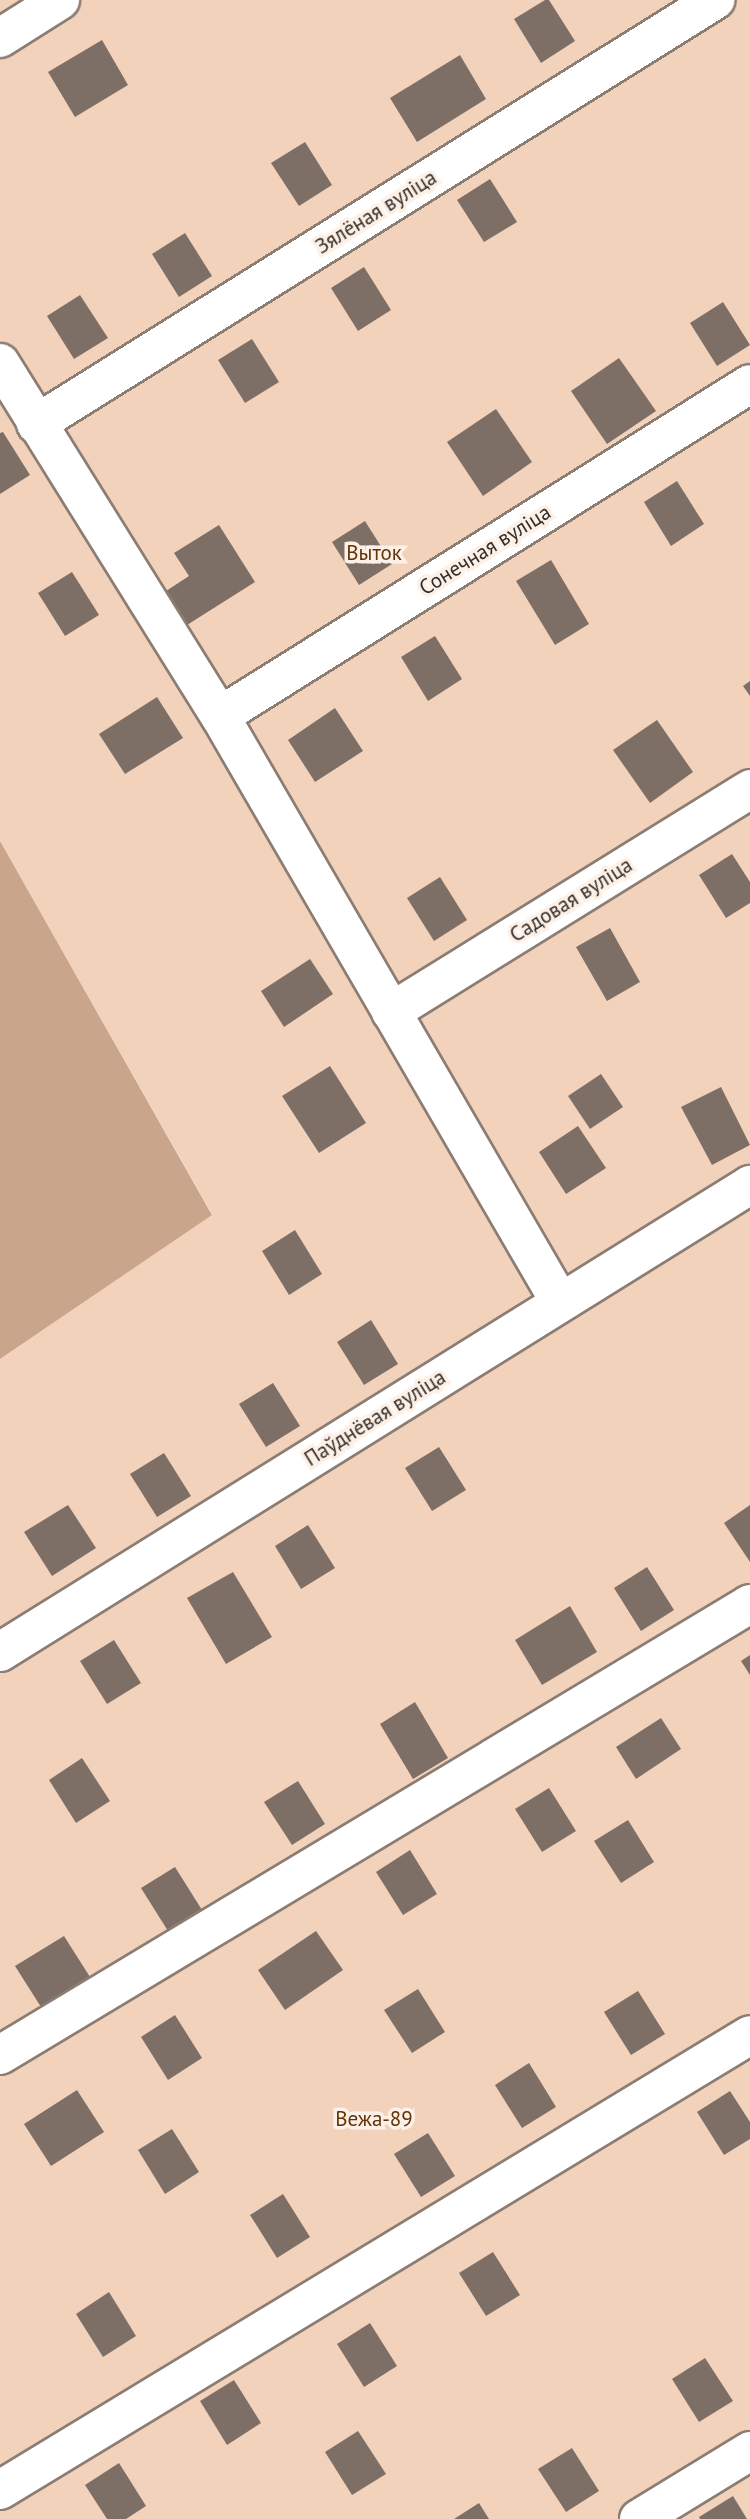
<!DOCTYPE html>
<html>
<head>
<meta charset="utf-8">
<style>
	body { margin:0 }
	#map { position:relative; width:750px; height:2519px; overflow:hidden; background:#fdf0e7; font-family:"PT Sans",sans-serif }
	div>[style] { position:absolute }
	[style*='--x'] { left:calc(var(--x)*1px); top:calc(var(--y)*1px); width:calc(var(--w)*1px); rotate:calc(var(--a)*1deg) }
	.green>* { inset:0; background:#f3d2bc }
	.forest>* { inset:0; background:#c9a58c }
	.building>* { inset:0; background:#7e6f66 }
	.roads { filter:drop-shadow(2px 0 #8c7d73) drop-shadow(-2px 0 #8c7d73) drop-shadow(0 2px #8c7d73) drop-shadow(0 -2px #8c7d73) }
	.minor>* { height:38px; margin:-19px; padding:0 19px; transform-origin:19px; border-radius:19px; background:#fff }
	span { translate:-50% -50%; white-space:nowrap; text-align:center; line-height:1.15; -webkit-text-stroke:7px #fdf0e7; paint-order:stroke }
	.street-label { font-size:21px; color:#332d29 }
	.park-label { font-size:21px; color:#623309 }
</style>
</head>
<body>
<div id="map">
	<div class="green">
		<i style="clip-path:polygon(0 0,750px 0,750px 2519px,0 2519px,0 1359px,212px 1214px,0 841px)"></i>
	</div>
	<div class="forest">
		<i style="clip-path:polygon(0 841px,212px 1215px,0 1359px)"></i>
	</div>
	<div class="building">
		<i style="clip-path:polygon(545px 0,549px 0,575px 41px,541px 63px,514px 19px)"></i>
		<i style="clip-path:polygon(102px 40px,128px 85px,75px 117px,48px 72px)"></i>
		<i style="clip-path:polygon(460px 55px,486px 99px,417px 142px,390px 98px)"></i>
		<i style="clip-path:polygon(305px 142px,332px 185px,299px 206px,271px 163px)"></i>
		<i style="clip-path:polygon(490px 179px,517px 222px,484px 242px,457px 200px)"></i>
		<i style="clip-path:polygon(185px 233px,212px 276px,179px 297px,152px 254px)"></i>
		<i style="clip-path:polygon(364px 267px,391px 310px,358px 331px,331px 288px)"></i>
		<i style="clip-path:polygon(80px 295px,108px 338px,74px 359px,47px 316px)"></i>
		<i style="clip-path:polygon(723px 302px,750px 345px,717px 366px,690px 323px)"></i>
		<i style="clip-path:polygon(252px 339px,279px 382px,245px 403px,218px 360px)"></i>
		<i style="clip-path:polygon(619px 358px,656px 411px,607px 444px,571px 391px)"></i>
		<i style="clip-path:polygon(496px 409px,532px 462px,483px 496px,447px 442px)"></i>
		<i style="clip-path:polygon(3px 432px,30px 475px,0 494px,0 433px)"></i>
		<i style="clip-path:polygon(677px 481px,704px 524px,671px 546px,644px 502px)"></i>
		<i style="clip-path:polygon(365px 521px,392px 564px,359px 585px,332px 542px)"></i>
		<i style="clip-path:polygon(219px 525px,255px 582px,187px 625px,166px 591px,189px 576px,174px 553px)"></i>
		<i style="clip-path:polygon(551px 560px,589px 624px,555px 645px,516px 581px)"></i>
		<i style="clip-path:polygon(72px 572px,99px 615px,65px 636px,38px 593px)"></i>
		<i style="clip-path:polygon(435px 636px,462px 679px,428px 701px,401px 657px)"></i>
		<i style="clip-path:polygon(750px 681px,750px 696px,743px 686px)"></i>
		<i style="clip-path:polygon(157px 697px,183px 738px,125px 774px,99px 734px)"></i>
		<i style="clip-path:polygon(335px 708px,363px 751px,315px 782px,288px 740px)"></i>
		<i style="clip-path:polygon(657px 720px,693px 772px,650px 803px,613px 750px)"></i>
		<i style="clip-path:polygon(732px 854px,750px 882px,750px 903px,726px 918px,699px 875px)"></i>
		<i style="clip-path:polygon(440px 877px,467px 920px,434px 941px,407px 898px)"></i>
		<i style="clip-path:polygon(610px 928px,640px 982px,607px 1001px,576px 947px)"></i>
		<i style="clip-path:polygon(310px 959px,333px 994px,284px 1027px,261px 991px)"></i>
		<i style="clip-path:polygon(330px 1066px,366px 1123px,319px 1153px,282px 1096px)"></i>
		<i style="clip-path:polygon(601px 1074px,623px 1107px,590px 1129px,568px 1096px)"></i>
		<i style="clip-path:polygon(721px 1087px,750px 1145px,712px 1165px,681px 1107px)"></i>
		<i style="clip-path:polygon(578px 1126px,606px 1168px,566px 1194px,539px 1152px)"></i>
		<i style="clip-path:polygon(295px 1230px,322px 1274px,289px 1295px,262px 1251px)"></i>
		<i style="clip-path:polygon(371px 1320px,398px 1364px,364px 1385px,337px 1342px)"></i>
		<i style="clip-path:polygon(273px 1383px,300px 1426px,266px 1447px,239px 1404px)"></i>
		<i style="clip-path:polygon(439px 1447px,466px 1490px,432px 1511px,405px 1468px)"></i>
		<i style="clip-path:polygon(164px 1453px,191px 1496px,157px 1517px,130px 1474px)"></i>
		<i style="clip-path:polygon(68px 1505px,96px 1548px,52px 1576px,24px 1532px)"></i>
		<i style="clip-path:polygon(750px 1505px,750px 1562px,724px 1523px)"></i>
		<i style="clip-path:polygon(308px 1525px,335px 1568px,301px 1589px,275px 1546px)"></i>
		<i style="clip-path:polygon(647px 1567px,674px 1610px,641px 1631px,614px 1588px)"></i>
		<i style="clip-path:polygon(233px 1572px,272px 1637px,226px 1664px,187px 1598px)"></i>
		<i style="clip-path:polygon(570px 1606px,597px 1652px,542px 1685px,515px 1640px)"></i>
		<i style="clip-path:polygon(114px 1640px,141px 1683px,107px 1704px,80px 1661px)"></i>
		<i style="clip-path:polygon(750px 1655px,750px 1675px,741px 1661px)"></i>
		<i style="clip-path:polygon(415px 1702px,448px 1758px,413px 1779px,380px 1724px)"></i>
		<i style="clip-path:polygon(661px 1718px,681px 1749px,636px 1779px,616px 1747px)"></i>
		<i style="clip-path:polygon(82px 1758px,110px 1801px,76px 1823px,49px 1780px)"></i>
		<i style="clip-path:polygon(298px 1781px,325px 1824px,292px 1845px,264px 1802px)"></i>
		<i style="clip-path:polygon(549px 1788px,576px 1831px,542px 1852px,515px 1809px)"></i>
		<i style="clip-path:polygon(628px 1820px,654px 1862px,621px 1883px,594px 1841px)"></i>
		<i style="clip-path:polygon(410px 1850px,437px 1894px,403px 1915px,376px 1872px)"></i>
		<i style="clip-path:polygon(175px 1867px,202px 1910px,168px 1931px,141px 1888px)"></i>
		<i style="clip-path:polygon(316px 1931px,343px 1970px,285px 2010px,258px 1970px)"></i>
		<i style="clip-path:polygon(64px 1936px,90px 1977px,41px 2007px,15px 1966px)"></i>
		<i style="clip-path:polygon(418px 1989px,445px 2032px,412px 2053px,384px 2010px)"></i>
		<i style="clip-path:polygon(638px 1991px,665px 2034px,631px 2055px,604px 2012px)"></i>
		<i style="clip-path:polygon(175px 2015px,202px 2058px,168px 2080px,141px 2037px)"></i>
		<i style="clip-path:polygon(529px 2063px,556px 2107px,522px 2128px,495px 2085px)"></i>
		<i style="clip-path:polygon(77px 2090px,104px 2132px,51px 2166px,24px 2124px)"></i>
		<i style="clip-path:polygon(730px 2091px,750px 2122px,750px 2139px,724px 2155px,697px 2112px)"></i>
		<i style="clip-path:polygon(172px 2129px,199px 2172px,165px 2194px,138px 2150px)"></i>
		<i style="clip-path:polygon(428px 2133px,455px 2176px,421px 2197px,394px 2154px)"></i>
		<i style="clip-path:polygon(283px 2194px,310px 2237px,277px 2258px,250px 2215px)"></i>
		<i style="clip-path:polygon(493px 2252px,520px 2295px,486px 2316px,459px 2273px)"></i>
		<i style="clip-path:polygon(109px 2292px,136px 2336px,103px 2357px,76px 2314px)"></i>
		<i style="clip-path:polygon(370px 2323px,397px 2366px,364px 2387px,337px 2344px)"></i>
		<i style="clip-path:polygon(705px 2358px,733px 2401px,699px 2422px,672px 2379px)"></i>
		<i style="clip-path:polygon(234px 2380px,261px 2423px,227px 2445px,200px 2401px)"></i>
		<i style="clip-path:polygon(358px 2431px,386px 2474px,352px 2495px,325px 2452px)"></i>
		<i style="clip-path:polygon(572px 2448px,599px 2491px,566px 2512px,538px 2469px)"></i>
		<i style="clip-path:polygon(119px 2463px,146px 2506px,126px 2519px,107px 2519px,85px 2485px)"></i>
		<i style="clip-path:polygon(733px 2496px,747px 2519px,700px 2519px,699px 2517px)"></i>
		<i style="clip-path:polygon(479px 2503px,489px 2519px,454px 2519px)"></i>
	</div>
	<div class="roads">
		<div class="minor">
			<i style="--x:0;--y:38;--w:71;--a:-32.3"></i>
			<i style="--x:0;--y:363;--w:416;--a:58.1"></i>
			<i style="--x:220;--y:716;--w:677;--a:59.88"></i>
			<i style="--x:36;--y:424;--w:801;--a:-31.98"></i>
			<i style="--x:220;--y:716;--w:625;--a:-32.06"></i>
			<i style="--x:391;--y:1012;--w:423;--a:-31.8"></i>
			<i style="--x:0;--y:1652;--w:884;--a:-31.91"></i>
			<i style="--x:0;--y:2055;--w:875;--a:-31.02"></i>
			<i style="--x:0;--y:2490;--w:877;--a:-31.24"></i>
			<i style="--x:639;--y:2519;--w:130;--a:-31.5"></i>
		</div>
	</div>
	<div class="street-label">
		<span style="left:376px;top:212px;rotate:-32deg">Зялёная вуліца</span>
		<span style="left:485px;top:550px;rotate:-32deg">Сонечная вуліца</span>
		<span style="left:571px;top:900px;rotate:-32deg">Садовая вуліца</span>
		<span style="left:375px;top:1418px;rotate:-32deg">Паўднёвая вуліца</span>
	</div>
	<div class="park-label">
		<span style="left:374px;top:553px">Выток</span>
		<span style="left:374px;top:2119px">Вежа-89</span>
	</div>
</div>
</body>
</html>
